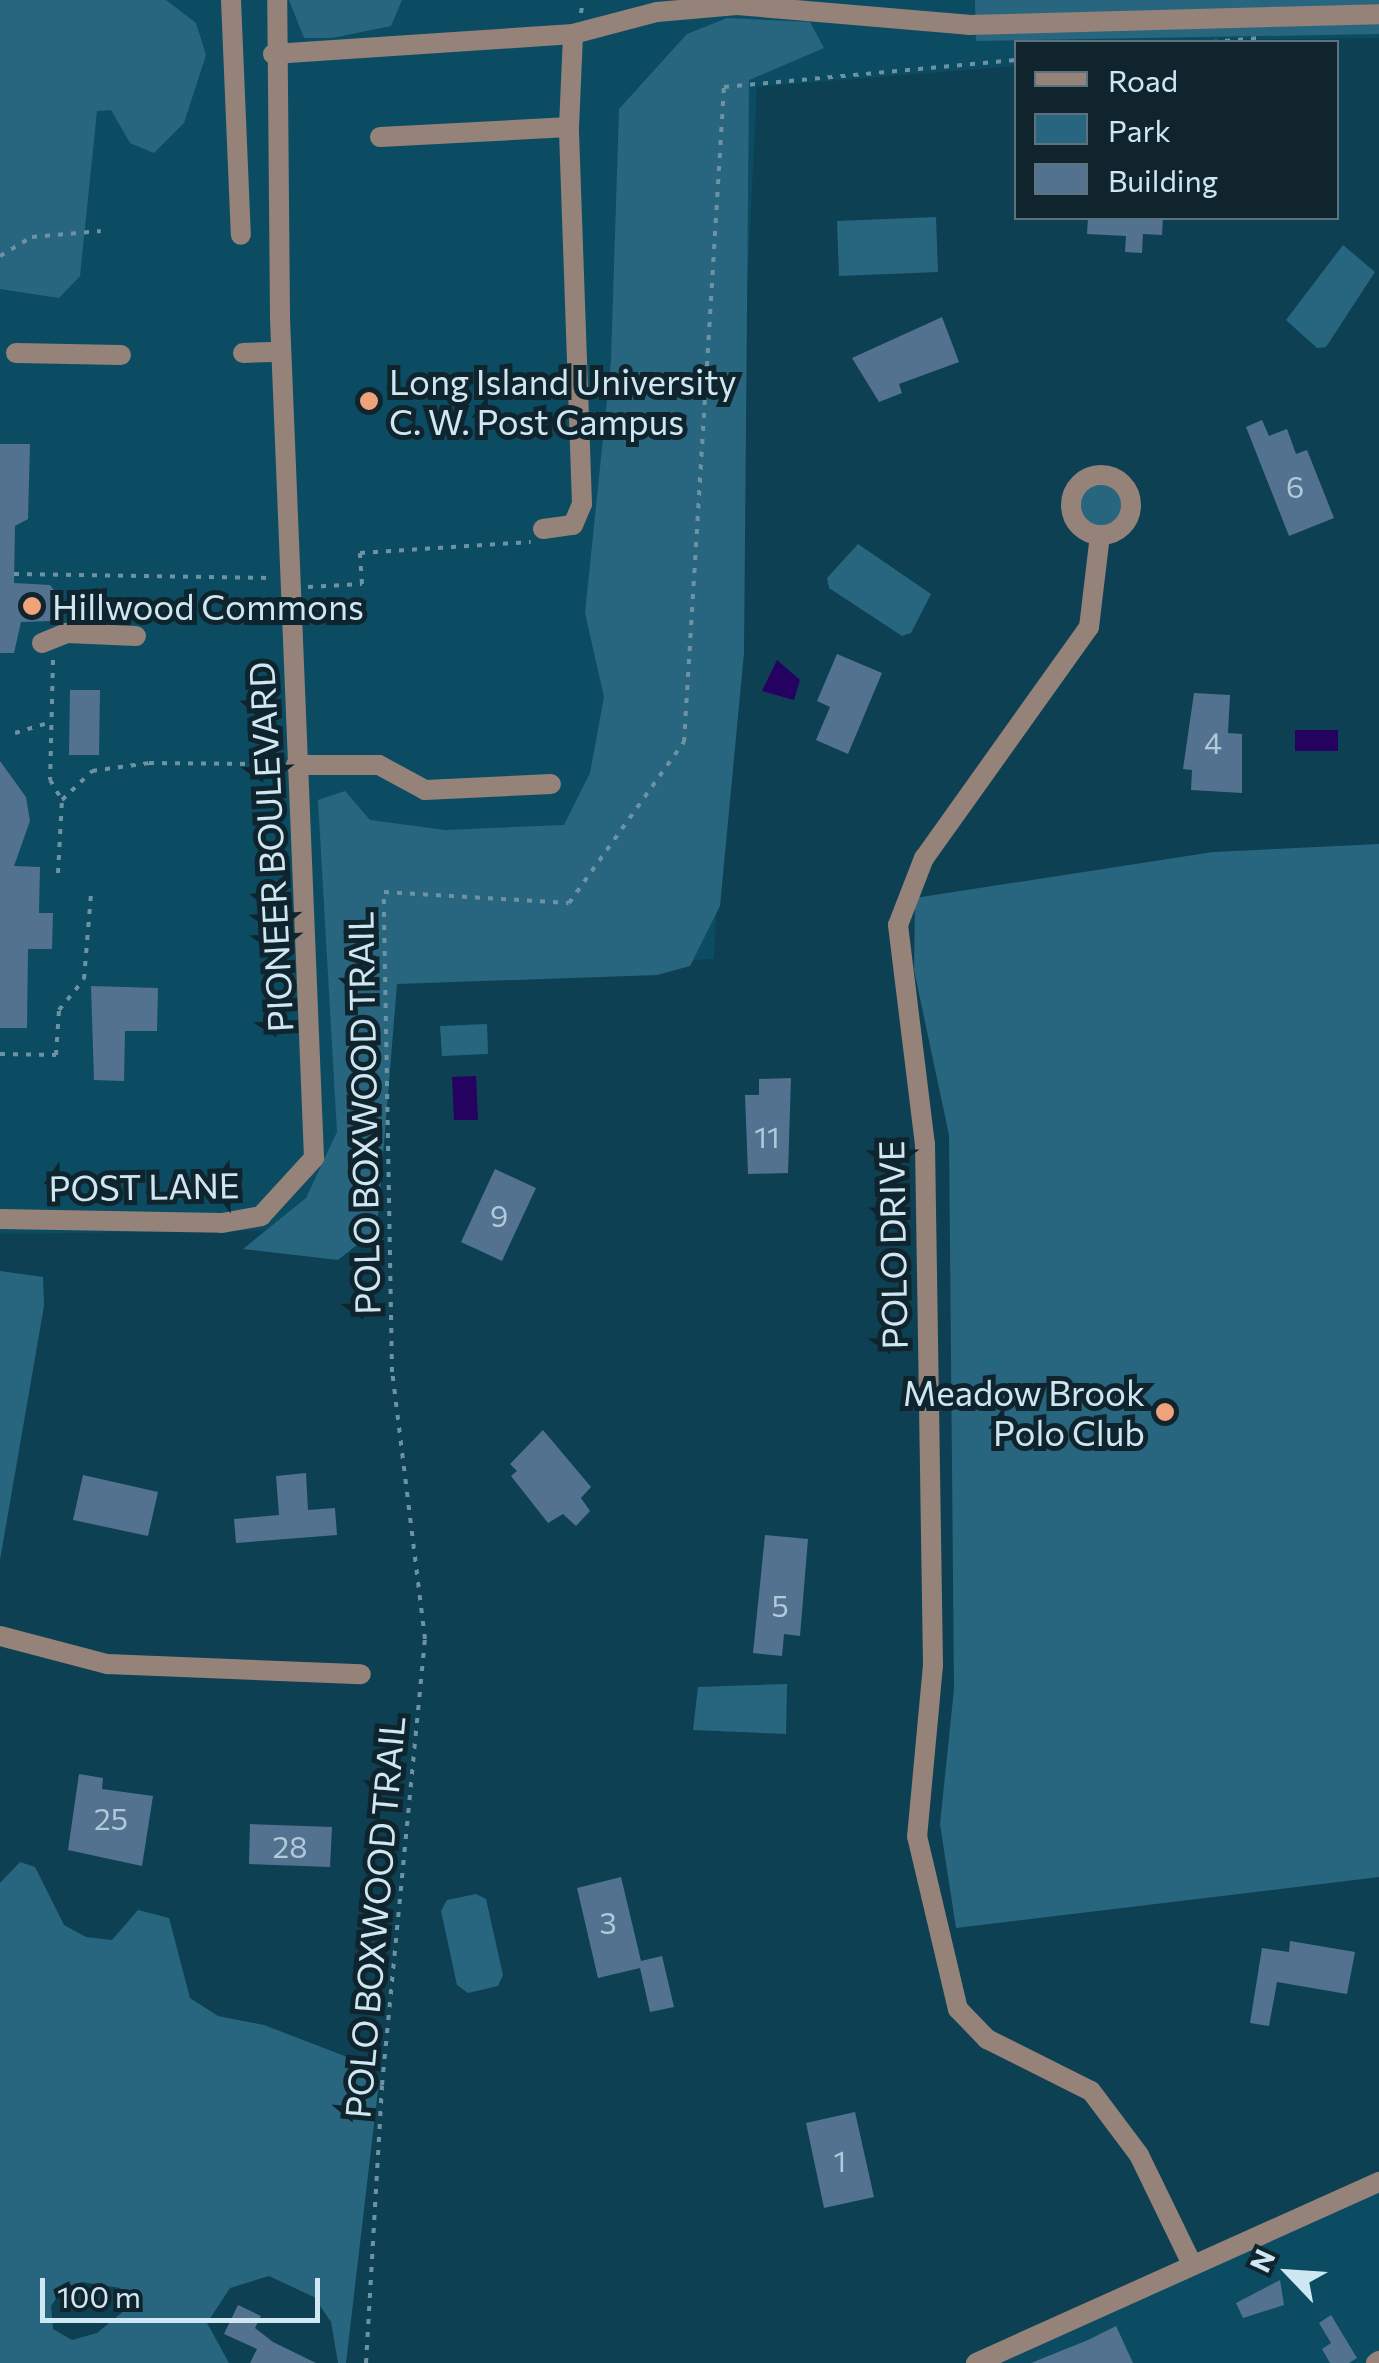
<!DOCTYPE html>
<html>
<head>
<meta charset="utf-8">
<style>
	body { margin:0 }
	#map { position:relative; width:1379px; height:2363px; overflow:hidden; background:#0d4053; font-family:Commissioner,sans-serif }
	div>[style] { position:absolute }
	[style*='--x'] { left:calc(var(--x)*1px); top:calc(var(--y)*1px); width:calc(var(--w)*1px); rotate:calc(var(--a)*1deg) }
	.built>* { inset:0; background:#0b4c63 }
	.green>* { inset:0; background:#28667f }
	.round { border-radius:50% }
	.water>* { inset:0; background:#250260 }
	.building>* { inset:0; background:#527290 }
	.path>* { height:4px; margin-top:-2px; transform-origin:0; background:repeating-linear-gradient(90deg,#6d93a2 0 5px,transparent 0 13px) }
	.minor>* { height:20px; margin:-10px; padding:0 10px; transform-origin:10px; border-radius:10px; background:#958279 }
	.minor>.ring { margin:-10px; padding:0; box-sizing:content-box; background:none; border:20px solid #958279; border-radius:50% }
	.dots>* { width:28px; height:28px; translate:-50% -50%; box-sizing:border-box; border:5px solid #10242d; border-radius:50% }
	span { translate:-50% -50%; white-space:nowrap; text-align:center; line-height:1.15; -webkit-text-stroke:10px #10242d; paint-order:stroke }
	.number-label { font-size:30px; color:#b0cada }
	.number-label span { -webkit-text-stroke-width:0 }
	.poi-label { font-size:35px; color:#cfe7f3 }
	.left { translate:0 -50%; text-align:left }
	.right { translate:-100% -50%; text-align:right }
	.street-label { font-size:35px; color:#cfe7f3 }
	.legend { position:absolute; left:1014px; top:40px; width:325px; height:180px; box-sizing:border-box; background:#10242d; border:2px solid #5c727c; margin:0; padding:12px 18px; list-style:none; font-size:30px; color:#cfe7f3 }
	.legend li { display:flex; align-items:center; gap:20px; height:50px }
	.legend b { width:50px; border:2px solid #5c727c }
	.north { position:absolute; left:1239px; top:2223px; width:100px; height:100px; -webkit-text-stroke:8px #10242d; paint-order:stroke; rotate:295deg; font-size:28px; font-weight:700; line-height:40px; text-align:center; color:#cfe7f3 }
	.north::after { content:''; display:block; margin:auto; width:35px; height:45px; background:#cfe7f3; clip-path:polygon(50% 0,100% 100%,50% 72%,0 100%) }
	.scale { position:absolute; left:40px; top:2278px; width:280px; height:45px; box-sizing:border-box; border:5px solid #cfe7f3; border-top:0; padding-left:12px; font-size:30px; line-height:35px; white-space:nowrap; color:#cfe7f3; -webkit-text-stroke:8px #10242d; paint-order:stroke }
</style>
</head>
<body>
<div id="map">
	<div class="built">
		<i style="clip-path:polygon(0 0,1379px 0,1379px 38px,1016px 42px,1016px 66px,757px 87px,714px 959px,376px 973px,377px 1229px,0 1234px)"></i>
		<i style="clip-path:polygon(1379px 2182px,1379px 2363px,976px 2363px)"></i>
	</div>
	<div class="green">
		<i style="clip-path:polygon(0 0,166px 0,196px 23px,206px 55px,184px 123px,154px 153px,130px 143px,111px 110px,97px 111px,80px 276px,59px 298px,0 289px)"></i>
		<i style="clip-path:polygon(289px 0,402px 0,391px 26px,332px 38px,304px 38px)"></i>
		<i style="clip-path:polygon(975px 0,1379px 0,1379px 34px,976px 41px)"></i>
		<i style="clip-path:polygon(727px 18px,810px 22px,824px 48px,749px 80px,744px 653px,720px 906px,690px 966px,657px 975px,397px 984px,377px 1229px,338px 1260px,243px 1249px,306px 1198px,337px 1132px,318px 800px,345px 791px,370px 820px,445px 830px,564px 825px,590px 773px,604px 697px,585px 613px,611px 361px,619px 109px,687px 34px)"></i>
		<i style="clip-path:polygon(936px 217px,938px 272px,839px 276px,837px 221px)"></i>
		<i style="clip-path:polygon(1343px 245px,1375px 272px,1326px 347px,1317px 348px,1286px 320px)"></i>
		<i class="round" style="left:1074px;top:479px;width:52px;height:52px"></i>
		<i style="clip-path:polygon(858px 544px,931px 594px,911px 633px,902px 636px,829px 588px,827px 578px)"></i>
		<i style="clip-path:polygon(1379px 844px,1379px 1877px,956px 1928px,940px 1824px,954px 1689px,949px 1135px,914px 970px,915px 898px,1213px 852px)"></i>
		<i style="clip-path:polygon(487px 1024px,488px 1054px,442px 1056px,440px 1026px)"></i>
		<i style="clip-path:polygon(0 1271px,43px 1277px,44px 1306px,0 1560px)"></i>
		<i style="clip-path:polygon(787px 1684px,786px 1734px,693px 1730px,698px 1687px)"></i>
		<i style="clip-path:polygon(evenodd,20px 1862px,35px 1867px,64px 1925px,86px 1937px,112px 1940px,138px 1910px,169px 1918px,190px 1998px,218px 2016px,264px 2025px,355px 2060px,378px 2090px,346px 2363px,338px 2363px,331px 2322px,314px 2297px,269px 2276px,230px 2288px,207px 2323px,229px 2363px,0 2363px,0 1883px,20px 1862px,82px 2282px,120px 2288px,131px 2305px,97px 2333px,72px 2340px,53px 2329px,51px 2306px,63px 2288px,82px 2282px)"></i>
		<i style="clip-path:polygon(476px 1894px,486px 1899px,503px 1975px,498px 1986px,468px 1993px,457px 1985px,441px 1911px,447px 1900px)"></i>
	</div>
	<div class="water">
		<i style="clip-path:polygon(777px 660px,800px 680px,794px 700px,762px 691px)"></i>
		<i style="clip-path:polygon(1295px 730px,1338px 730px,1338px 751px,1295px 751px)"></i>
		<i style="clip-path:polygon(476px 1076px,478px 1120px,454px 1120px,452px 1077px)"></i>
	</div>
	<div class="building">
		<i style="clip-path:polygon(1088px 218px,1163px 218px,1162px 235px,1143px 234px,1142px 253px,1125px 252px,1126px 236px,1087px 234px)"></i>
		<i style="clip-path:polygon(942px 317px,959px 362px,899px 384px,902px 393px,879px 402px,852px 358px)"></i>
		<i style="clip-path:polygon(1262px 420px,1269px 436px,1287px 429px,1296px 454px,1307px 450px,1334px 518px,1289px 536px,1246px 427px)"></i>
		<i style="clip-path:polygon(0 444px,30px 444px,28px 519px,15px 526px,14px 583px,50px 585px,64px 603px,50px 621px,21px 622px,14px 653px,0 653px)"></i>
		<i style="clip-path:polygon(837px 654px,882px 673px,848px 754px,816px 740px,830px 707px,817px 701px)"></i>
		<i style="clip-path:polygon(70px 690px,100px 690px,99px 755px,69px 755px)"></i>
		<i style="clip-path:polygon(1194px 693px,1230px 695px,1228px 733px,1242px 734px,1242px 793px,1191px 790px,1192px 770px,1183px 769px)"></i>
		<i style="clip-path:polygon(0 761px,26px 797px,30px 821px,14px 866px,40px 867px,39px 913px,53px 913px,52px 949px,28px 949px,27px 1028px,0 1028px)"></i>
		<i style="clip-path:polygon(91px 986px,158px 988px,157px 1031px,125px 1031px,124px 1081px,94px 1080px)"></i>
		<i style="clip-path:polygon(791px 1078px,788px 1173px,748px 1174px,745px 1095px,759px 1095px,759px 1079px)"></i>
		<i style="clip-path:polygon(495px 1169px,536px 1188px,502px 1261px,461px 1242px)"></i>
		<i style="clip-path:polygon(543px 1430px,591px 1487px,581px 1498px,590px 1511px,576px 1526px,563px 1514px,548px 1523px,511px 1476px,517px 1471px,510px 1464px)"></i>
		<i style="clip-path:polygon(306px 1473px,308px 1510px,335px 1508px,337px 1535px,236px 1543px,234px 1519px,279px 1515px,276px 1476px)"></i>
		<i style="clip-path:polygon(83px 1475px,158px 1492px,148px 1536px,73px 1520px)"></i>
		<i style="clip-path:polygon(765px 1535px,808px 1539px,800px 1636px,784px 1634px,782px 1656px,753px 1653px)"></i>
		<i style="clip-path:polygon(79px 1774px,103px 1778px,102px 1789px,153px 1796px,142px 1866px,68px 1850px)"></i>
		<i style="clip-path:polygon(250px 1824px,332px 1827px,330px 1867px,249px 1864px)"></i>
		<i style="clip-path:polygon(621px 1877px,641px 1961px,662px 1956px,674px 2007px,650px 2012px,640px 1968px,598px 1978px,577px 1888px)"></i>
		<i style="clip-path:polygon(1290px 1941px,1355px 1952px,1347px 1994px,1277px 1982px,1269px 2026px,1250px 2023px,1262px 1948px,1289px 1952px)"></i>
		<i style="clip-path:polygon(855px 2112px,874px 2197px,824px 2208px,806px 2123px)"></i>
		<i style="clip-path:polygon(1280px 2280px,1284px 2305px,1243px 2318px,1236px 2303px)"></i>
		<i style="clip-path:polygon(238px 2305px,261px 2316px,255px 2328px,273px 2342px,316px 2363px,250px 2363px,257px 2349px,224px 2334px)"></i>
		<i style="clip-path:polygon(1331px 2315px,1357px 2358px,1349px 2363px,1330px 2363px,1322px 2349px,1331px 2343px,1319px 2323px)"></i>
		<i style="clip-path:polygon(1116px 2326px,1133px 2363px,1031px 2363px,1088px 2340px)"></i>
	</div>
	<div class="path">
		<i style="--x:581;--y:13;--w:13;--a:-81"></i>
		<i style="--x:1212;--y:42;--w:48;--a:-4.8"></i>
		<i style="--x:0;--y:256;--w:37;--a:-31"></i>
		<i style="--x:32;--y:237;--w:69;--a:-5"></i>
		<i style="--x:14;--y:574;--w:259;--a:0.9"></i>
		<i style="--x:308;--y:587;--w:54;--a:-3.2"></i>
		<i style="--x:362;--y:584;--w:31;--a:-94"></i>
		<i style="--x:360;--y:553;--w:171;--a:-3.7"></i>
		<i style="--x:53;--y:660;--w:120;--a:91.4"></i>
		<i style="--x:50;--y:780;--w:23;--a:59"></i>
		<i style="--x:15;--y:733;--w:38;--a:-17"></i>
		<i style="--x:58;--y:873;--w:73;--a:-86.9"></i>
		<i style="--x:62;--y:800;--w:42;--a:-44"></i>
		<i style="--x:92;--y:771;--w:58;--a:-8"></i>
		<i style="--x:149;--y:763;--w:127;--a:0.5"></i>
		<i style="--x:0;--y:1054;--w:56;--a:1"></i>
		<i style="--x:56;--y:1055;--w:45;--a:-86.2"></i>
		<i style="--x:59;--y:1010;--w:40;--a:-51"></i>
		<i style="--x:84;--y:979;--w:85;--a:-85.3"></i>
		<i style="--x:366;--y:2363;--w:278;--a:-86.7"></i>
		<i style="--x:382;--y:2085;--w:448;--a:-84.5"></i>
		<i style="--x:425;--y:1639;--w:269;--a:-97"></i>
		<i style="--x:392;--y:1372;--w:480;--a:-91"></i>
		<i style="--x:384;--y:892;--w:185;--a:3.4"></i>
		<i style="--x:569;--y:903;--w:198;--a:-54.5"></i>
		<i style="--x:684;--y:742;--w:656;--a:-86.51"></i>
		<i style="--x:724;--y:87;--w:293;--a:-5.3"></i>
	</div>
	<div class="minor">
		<i style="--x:231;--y:0;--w:235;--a:87.6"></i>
		<i style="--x:273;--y:54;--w:301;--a:-3.8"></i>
		<i style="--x:573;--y:34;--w:87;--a:-14.7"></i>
		<i style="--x:657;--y:12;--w:80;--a:-5"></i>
		<i style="--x:737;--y:5;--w:232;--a:4.9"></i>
		<i style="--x:968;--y:25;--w:411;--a:-1.5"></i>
		<i style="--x:380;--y:137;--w:189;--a:-3"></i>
		<i style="--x:569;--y:127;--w:93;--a:-87.5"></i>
		<i style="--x:16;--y:353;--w:105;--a:1.1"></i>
		<i style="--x:243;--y:353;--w:38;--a:-2"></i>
		<i class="ring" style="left:1071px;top:475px;width:40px;height:40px"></i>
		<i style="--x:543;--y:529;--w:30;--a:-8"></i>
		<i style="--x:573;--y:525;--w:23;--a:-67"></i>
		<i style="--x:582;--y:504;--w:377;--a:-92"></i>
		<i style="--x:1100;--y:535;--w:93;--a:96.8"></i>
		<i style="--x:1089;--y:627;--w:284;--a:125.5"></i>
		<i style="--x:924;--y:858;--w:72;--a:111.2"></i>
		<i style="--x:898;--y:925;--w:221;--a:83"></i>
		<i style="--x:925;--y:1144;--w:521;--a:89.12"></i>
		<i style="--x:933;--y:1665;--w:172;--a:95.3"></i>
		<i style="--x:917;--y:1836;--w:178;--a:76.7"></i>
		<i style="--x:958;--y:2009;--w:42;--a:46"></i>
		<i style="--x:987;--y:2039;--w:116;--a:26.6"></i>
		<i style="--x:1091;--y:2091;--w:80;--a:53.1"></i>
		<i style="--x:1139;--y:2155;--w:121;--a:64.1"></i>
		<i style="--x:42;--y:643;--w:27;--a:-22"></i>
		<i style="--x:67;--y:633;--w:69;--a:2.5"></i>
		<i style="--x:296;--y:765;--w:83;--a:0"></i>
		<i style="--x:379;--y:765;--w:52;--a:28.5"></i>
		<i style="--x:425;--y:790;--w:126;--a:-2.7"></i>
		<i style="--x:0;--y:1219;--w:222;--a:1"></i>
		<i style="--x:222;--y:1223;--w:40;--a:-10"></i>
		<i style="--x:261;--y:1216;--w:79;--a:-47.6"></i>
		<i style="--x:314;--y:1158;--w:842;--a:-92.32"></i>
		<i style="--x:280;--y:317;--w:317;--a:-90.5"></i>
		<i style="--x:0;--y:1636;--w:111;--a:14.7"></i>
		<i style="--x:107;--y:1664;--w:254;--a:2.3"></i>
		<i style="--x:976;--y:2363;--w:442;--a:-24.2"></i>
		<i style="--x:1376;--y:2363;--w:4;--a:-34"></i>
	</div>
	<div class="dots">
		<i style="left:369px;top:401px;background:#f0a27a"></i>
		<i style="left:32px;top:606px;background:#f0a27a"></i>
		<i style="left:1165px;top:1412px;background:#f0a27a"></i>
	</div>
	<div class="number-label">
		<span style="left:1295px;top:486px">6</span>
		<span style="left:1213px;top:742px">4</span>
		<span style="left:767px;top:1136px">11</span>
		<span style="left:499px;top:1215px">9</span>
		<span style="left:780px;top:1605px">5</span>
		<span style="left:111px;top:1818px">25</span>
		<span style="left:290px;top:1846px">28</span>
		<span style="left:608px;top:1922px">3</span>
		<span style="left:840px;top:2160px">1</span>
	</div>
	<div class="poi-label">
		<span class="left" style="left:389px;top:401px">Long Island University<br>C. W. Post Campus</span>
		<span class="left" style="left:52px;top:606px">Hillwood Commons</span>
		<span class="right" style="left:1145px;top:1412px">Meadow Brook<br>Polo Club</span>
	</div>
	<div class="street-label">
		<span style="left:270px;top:847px;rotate:-93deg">PIONEER BOULEVARD</span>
		<span style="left:363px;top:1113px;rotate:-91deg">POLO BOXWOOD TRAIL</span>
		<span style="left:144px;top:1186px;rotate:-1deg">POST LANE</span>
		<span style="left:892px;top:1245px;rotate:-91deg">POLO DRIVE</span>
		<span style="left:374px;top:1917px;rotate:-85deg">POLO BOXWOOD TRAIL</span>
	</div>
	<ul class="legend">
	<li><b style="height:12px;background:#958279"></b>Road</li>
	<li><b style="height:28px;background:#28667f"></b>Park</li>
	<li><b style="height:28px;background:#527290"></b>Building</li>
	</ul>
	<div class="north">N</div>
	<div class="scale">100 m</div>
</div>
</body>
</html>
